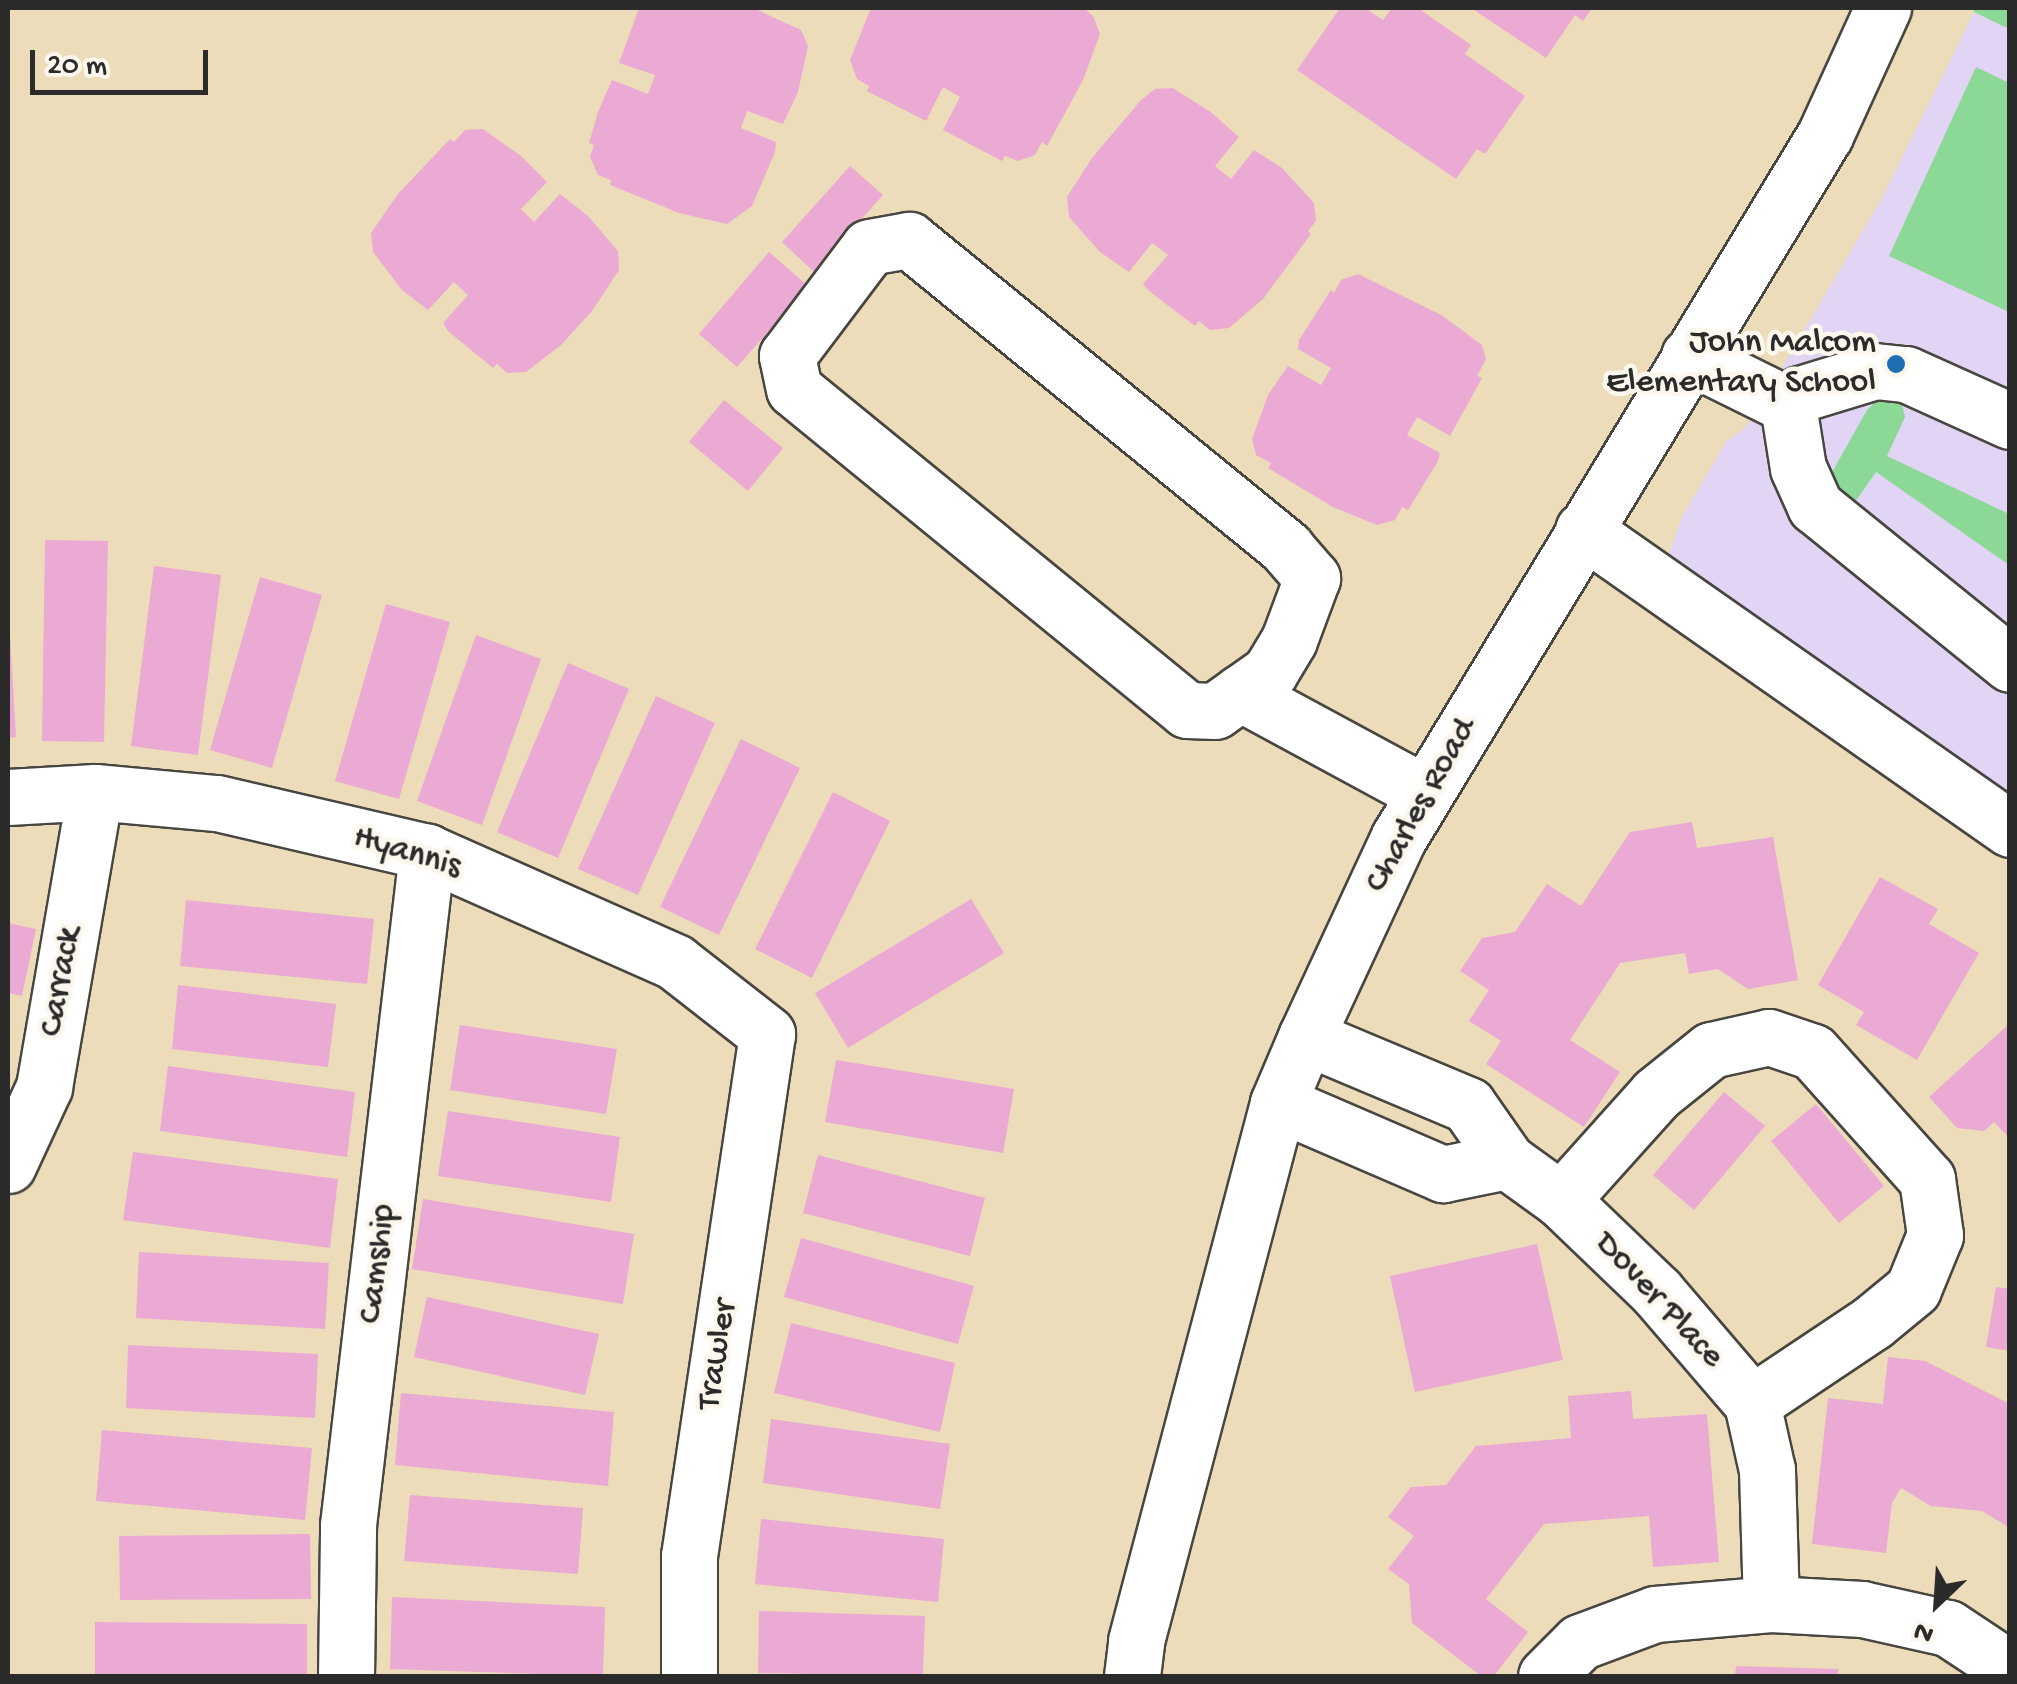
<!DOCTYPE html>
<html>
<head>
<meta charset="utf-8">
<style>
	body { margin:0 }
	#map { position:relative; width:2017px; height:1684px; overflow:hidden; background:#eddcb9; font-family:"Gochi Hand",sans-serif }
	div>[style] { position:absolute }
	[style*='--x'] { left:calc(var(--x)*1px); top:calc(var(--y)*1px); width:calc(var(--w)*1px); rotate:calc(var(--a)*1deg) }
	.built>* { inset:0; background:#e1d4f4 }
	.green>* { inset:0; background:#8cd997 }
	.building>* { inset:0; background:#eaaad3 }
	.roads { filter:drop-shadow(2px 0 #484640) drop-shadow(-2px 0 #484640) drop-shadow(0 2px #484640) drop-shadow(0 -2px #484640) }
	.minor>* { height:55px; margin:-27.5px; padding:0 27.5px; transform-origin:27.5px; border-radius:27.5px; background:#fff }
	.dots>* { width:28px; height:28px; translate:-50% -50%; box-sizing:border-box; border:5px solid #fbf7ec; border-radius:50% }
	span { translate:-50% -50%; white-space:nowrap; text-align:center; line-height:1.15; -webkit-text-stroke:9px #fbf7ec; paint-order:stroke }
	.poi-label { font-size:35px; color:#2b2b2b }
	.right { translate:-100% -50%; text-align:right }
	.street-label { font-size:35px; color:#2b2b2b }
	.frame { position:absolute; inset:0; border:10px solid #2b2b2b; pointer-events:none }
	.north { position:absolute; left:1887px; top:1554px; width:100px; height:100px; -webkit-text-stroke:8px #fbf7ec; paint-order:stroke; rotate:205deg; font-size:28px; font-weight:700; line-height:40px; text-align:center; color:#2b2b2b }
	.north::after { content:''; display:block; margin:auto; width:35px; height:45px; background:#2b2b2b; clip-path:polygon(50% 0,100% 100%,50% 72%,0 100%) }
	.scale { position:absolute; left:30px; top:50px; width:178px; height:45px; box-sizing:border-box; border:5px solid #2b2b2b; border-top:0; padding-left:12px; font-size:30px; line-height:35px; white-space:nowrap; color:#2b2b2b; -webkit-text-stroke:8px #fbf7ec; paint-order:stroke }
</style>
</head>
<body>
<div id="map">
	<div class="built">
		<i style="clip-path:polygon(1974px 12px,2009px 29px,2009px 799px,1727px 597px,1667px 560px,1682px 517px,1726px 442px,1748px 425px,1881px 200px)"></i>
	</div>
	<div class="green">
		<i style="clip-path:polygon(1973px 8px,2009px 8px,2009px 29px,1974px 12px)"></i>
		<i style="clip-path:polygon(1976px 67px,2009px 83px,2009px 312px,1889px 256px)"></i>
		<i style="clip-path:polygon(1880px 397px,1902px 404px,1905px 417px,1887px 456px,2009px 514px,2009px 565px,1876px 472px,1855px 502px,1843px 505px,1826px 483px,1867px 410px)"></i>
	</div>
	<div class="building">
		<i style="clip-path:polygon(639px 8px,753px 8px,801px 30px,808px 46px,798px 92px,783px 124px,747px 111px,741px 128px,776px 142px,775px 152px,752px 206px,727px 224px,679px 213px,610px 185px,611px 180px,598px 175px,590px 157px,594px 145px,589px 143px,598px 112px,612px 80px,648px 94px,655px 75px,619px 63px)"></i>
		<i style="clip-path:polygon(871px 8px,1084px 8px,1093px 16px,1100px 34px,1083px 80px,1047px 146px,1042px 142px,1035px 155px,1018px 161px,1005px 156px,1002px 161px,943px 130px,960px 97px,943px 87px,926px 121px,867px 91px,869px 86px,857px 79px,850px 60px)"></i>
		<i style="clip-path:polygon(1340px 8px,1365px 8px,1383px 20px,1392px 8px,1418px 8px,1471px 45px,1465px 54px,1525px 96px,1485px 154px,1477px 149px,1456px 179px,1297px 70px)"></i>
		<i style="clip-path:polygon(1471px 8px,1592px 8px,1583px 21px,1575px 15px,1546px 58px)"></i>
		<i style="clip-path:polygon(1173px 88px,1212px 113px,1239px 137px,1215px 166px,1231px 179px,1254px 150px,1282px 168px,1314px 203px,1316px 221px,1308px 231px,1311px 234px,1263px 299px,1229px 328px,1210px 330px,1199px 321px,1195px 326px,1149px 291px,1143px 284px,1168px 255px,1152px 243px,1129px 272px,1100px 252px,1069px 217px,1067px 197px,1092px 158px,1141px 100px,1155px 89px)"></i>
		<i style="clip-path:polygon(483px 129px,521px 156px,547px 182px,521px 209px,534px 222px,560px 194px,588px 216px,618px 251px,619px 270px,592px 311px,561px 345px,526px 372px,507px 373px,497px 364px,493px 368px,448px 331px,443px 323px,468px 295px,454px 282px,428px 310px,402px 290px,373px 252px,371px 233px,398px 194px,450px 139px,454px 142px,465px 130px)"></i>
		<i style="clip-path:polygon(850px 166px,883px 195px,814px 272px,782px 242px)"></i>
		<i style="clip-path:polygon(769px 252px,808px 286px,737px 367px,699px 334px)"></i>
		<i style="clip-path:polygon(1358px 274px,1443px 316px,1482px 345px,1486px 359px,1477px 376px,1482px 378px,1450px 436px,1417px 417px,1407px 435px,1440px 453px,1438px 461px,1408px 510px,1402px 507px,1395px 520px,1377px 525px,1333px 507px,1268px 468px,1271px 463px,1256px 455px,1252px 439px,1268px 395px,1288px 366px,1321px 385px,1331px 368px,1298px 349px,1299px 340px,1331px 290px,1334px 293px,1341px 280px)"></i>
		<i style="clip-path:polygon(724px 400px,783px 448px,748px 491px,689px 442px)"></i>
		<i style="clip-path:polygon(45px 540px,108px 541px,104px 742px,42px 741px)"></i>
		<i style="clip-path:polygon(154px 566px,221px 575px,198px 755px,131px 746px)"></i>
		<i style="clip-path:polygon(260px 577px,322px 595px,272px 768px,210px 750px)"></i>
		<i style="clip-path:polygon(8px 599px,16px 737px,8px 738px)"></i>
		<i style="clip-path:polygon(386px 604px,450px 622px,399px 799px,335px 781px)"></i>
		<i style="clip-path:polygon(476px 635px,541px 659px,482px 825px,417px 801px)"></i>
		<i style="clip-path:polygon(568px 663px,629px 689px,558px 858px,497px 832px)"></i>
		<i style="clip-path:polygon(656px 696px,715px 723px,638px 895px,578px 869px)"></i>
		<i style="clip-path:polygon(741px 739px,800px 768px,719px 935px,660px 907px)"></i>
		<i style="clip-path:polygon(833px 792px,890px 821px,812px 978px,755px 949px)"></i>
		<i style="clip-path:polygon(1692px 822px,1697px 848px,1773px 837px,1798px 980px,1748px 989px,1718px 969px,1689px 974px,1685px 953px,1620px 963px,1570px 1040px,1620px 1072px,1584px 1127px,1486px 1064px,1501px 1041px,1469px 1021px,1489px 990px,1460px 971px,1482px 938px,1515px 932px,1547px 884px,1581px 906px,1630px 832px)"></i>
		<i style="clip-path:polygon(1880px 877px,1938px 909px,1929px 924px,1979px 953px,1917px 1060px,1856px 1025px,1864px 1012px,1818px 985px)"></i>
		<i style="clip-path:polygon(971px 899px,1004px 953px,848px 1048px,815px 993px)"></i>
		<i style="clip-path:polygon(186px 900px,374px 919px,367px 984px,180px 966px)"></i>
		<i style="clip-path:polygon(8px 923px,36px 929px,22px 996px,8px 993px)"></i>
		<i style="clip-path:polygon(178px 985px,336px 1004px,328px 1067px,172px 1049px)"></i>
		<i style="clip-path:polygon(2010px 1023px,2010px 1139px,1994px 1122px,1984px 1131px,1957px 1128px,1929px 1097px)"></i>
		<i style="clip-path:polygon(460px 1025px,617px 1049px,606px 1114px,450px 1090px)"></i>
		<i style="clip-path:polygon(836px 1060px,1014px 1089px,1003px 1153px,825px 1122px)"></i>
		<i style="clip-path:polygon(168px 1066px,355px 1092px,347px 1157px,160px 1131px)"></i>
		<i style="clip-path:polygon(1724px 1092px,1765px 1126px,1694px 1210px,1653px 1175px)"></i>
		<i style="clip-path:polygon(1816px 1104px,1884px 1186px,1839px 1223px,1771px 1141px)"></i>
		<i style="clip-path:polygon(448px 1111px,620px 1137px,611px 1202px,438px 1176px)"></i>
		<i style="clip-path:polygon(133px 1152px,338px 1179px,330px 1248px,123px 1220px)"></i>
		<i style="clip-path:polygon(818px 1155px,985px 1198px,970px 1256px,803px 1213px)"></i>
		<i style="clip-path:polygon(423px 1199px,634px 1234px,623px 1304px,412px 1269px)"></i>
		<i style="clip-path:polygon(801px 1238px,974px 1286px,958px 1344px,784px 1297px)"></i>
		<i style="clip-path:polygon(1537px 1244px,1563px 1360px,1415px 1392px,1390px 1276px)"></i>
		<i style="clip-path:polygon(139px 1252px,329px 1263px,325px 1329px,136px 1318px)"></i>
		<i style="clip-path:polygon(1996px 1287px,2010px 1289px,2010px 1351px,1986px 1347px)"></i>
		<i style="clip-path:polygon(427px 1297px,599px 1334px,585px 1395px,414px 1357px)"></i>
		<i style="clip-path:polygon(791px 1323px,955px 1363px,940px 1432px,774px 1393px)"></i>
		<i style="clip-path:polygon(128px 1345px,318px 1354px,315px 1418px,126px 1408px)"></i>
		<i style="clip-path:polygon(1888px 1357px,1925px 1361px,2010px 1404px,2010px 1528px,1982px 1511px,1931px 1506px,1901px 1488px,1892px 1503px,1886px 1553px,1812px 1544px,1828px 1398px,1883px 1404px)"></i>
		<i style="clip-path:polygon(1631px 1391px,1633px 1419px,1707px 1414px,1719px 1562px,1653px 1567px,1649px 1516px,1544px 1524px,1486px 1599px,1528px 1632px,1494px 1676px,1481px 1676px,1412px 1623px,1409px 1584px,1388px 1569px,1414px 1536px,1388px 1517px,1411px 1487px,1446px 1485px,1476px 1446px,1571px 1438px,1568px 1396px)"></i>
		<i style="clip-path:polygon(401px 1393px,614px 1412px,608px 1486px,395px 1465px)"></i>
		<i style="clip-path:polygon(771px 1419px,950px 1444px,940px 1509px,763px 1483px)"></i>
		<i style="clip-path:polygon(102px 1430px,312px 1448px,305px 1520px,96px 1501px)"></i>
		<i style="clip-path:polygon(410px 1495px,583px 1508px,578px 1574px,404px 1561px)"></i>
		<i style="clip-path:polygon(761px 1519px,944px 1539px,938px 1602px,755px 1584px)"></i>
		<i style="clip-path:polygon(310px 1534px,311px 1599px,120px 1600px,119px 1536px)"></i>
		<i style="clip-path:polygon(392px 1597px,605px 1607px,603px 1676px,390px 1669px)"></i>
		<i style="clip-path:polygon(759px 1611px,925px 1616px,923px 1676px,758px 1673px)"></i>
		<i style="clip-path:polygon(95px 1622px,307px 1624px,307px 1676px,95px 1676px)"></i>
		<i style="clip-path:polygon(1736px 1666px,1838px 1669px,1838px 1676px,1735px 1676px)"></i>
	</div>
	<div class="roads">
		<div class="minor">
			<i style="--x:909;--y:240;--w:487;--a:39.2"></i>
			<i style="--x:1286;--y:548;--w:40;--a:49"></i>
			<i style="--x:1312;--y:578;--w:66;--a:110.4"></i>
			<i style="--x:1289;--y:640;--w:37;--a:121"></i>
			<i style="--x:1270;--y:672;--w:67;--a:144.7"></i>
			<i style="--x:1215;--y:711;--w:28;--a:-178"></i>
			<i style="--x:1187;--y:710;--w:507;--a:-140.76"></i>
			<i style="--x:794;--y:389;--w:34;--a:-102"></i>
			<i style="--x:787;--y:356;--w:136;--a:-53"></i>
			<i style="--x:869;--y:247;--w:41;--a:-9.9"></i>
			<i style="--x:1689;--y:356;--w:110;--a:26.3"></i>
			<i style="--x:1788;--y:405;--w:64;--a:81"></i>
			<i style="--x:1798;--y:468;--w:42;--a:65.9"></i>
			<i style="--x:1815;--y:506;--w:251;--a:39"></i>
			<i style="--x:1788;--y:405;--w:16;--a:-43"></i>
			<i style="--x:1800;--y:394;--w:78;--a:-17"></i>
			<i style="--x:1875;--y:371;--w:31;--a:6"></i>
			<i style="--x:1906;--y:374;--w:114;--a:24.3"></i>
			<i style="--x:1583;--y:530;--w:521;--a:35"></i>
			<i style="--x:1240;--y:693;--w:210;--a:28.4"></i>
			<i style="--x:8;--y:797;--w:87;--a:-3.3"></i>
			<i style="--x:95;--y:792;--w:122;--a:5.2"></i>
			<i style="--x:217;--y:803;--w:216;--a:13.1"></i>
			<i style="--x:427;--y:852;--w:271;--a:23.9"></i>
			<i style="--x:675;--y:962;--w:117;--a:38"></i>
			<i style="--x:767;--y:1034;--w:528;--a:98.5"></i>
			<i style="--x:689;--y:1556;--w:120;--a:90"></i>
			<i style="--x:1306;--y:1037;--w:176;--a:22.8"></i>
			<i style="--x:1468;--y:1105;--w:68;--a:55.1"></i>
			<i style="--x:1507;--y:1161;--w:67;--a:35.8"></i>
			<i style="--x:1561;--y:1200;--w:132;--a:43.8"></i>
			<i style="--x:1656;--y:1291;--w:148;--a:49.4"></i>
			<i style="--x:1752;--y:1403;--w:69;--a:77.4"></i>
			<i style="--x:1767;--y:1470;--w:134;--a:88.3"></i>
			<i style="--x:1278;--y:1103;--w:180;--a:23.3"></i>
			<i style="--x:1443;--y:1174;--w:65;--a:-11.5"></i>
			<i style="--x:8;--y:1165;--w:86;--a:-65.2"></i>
			<i style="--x:44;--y:1087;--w:299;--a:-80.2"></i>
			<i style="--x:1561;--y:1200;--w:142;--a:-48.1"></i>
			<i style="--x:1656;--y:1094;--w:70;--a:-38.7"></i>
			<i style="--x:1711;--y:1050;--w:59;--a:-12.6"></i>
			<i style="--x:1769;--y:1037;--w:46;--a:18.8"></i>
			<i style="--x:1813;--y:1052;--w:171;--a:48.1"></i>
			<i style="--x:1927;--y:1179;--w:57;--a:81.9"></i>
			<i style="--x:1935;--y:1235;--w:58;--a:112.2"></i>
			<i style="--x:1913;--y:1289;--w:52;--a:140.5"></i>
			<i style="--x:1873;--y:1322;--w:146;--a:146.2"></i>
			<i style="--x:346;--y:1676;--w:151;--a:-89.2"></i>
			<i style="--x:348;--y:1525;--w:678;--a:-83.3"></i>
			<i style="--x:1132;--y:1676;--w:35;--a:-83"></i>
			<i style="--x:1136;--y:1641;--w:556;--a:-75.21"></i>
			<i style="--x:1278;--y:1103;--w:72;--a:-67"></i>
			<i style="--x:1306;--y:1037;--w:221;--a:-65.1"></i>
			<i style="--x:1399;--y:837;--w:821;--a:-58.75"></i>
			<i style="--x:1825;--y:135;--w:140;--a:-65.5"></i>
			<i style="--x:1546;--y:1676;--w:48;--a:-45"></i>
			<i style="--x:1580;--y:1642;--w:80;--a:-20.5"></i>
			<i style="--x:1655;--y:1614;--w:116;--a:-4.9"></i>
			<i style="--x:1771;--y:1604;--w:91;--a:3.1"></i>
			<i style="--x:1862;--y:1609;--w:88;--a:12.5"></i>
			<i style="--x:1948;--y:1628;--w:74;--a:33.5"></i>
		</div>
	</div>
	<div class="dots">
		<i style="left:1896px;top:364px;background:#1f6fb2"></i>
	</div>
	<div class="poi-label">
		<span class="right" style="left:1876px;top:364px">John Malcom<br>Elementary School</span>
	</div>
	<div class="street-label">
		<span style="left:1422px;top:806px;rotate:-61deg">Charles Road</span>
		<span style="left:407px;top:853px;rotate:17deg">Hyannis</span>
		<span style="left:62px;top:982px;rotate:-80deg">Carrack</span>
		<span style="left:379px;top:1264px;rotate:-83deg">Camship</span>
		<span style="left:1658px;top:1301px;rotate:47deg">Dover Place</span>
		<span style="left:719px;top:1355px;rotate:-81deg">Trawler</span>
	</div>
	<div class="frame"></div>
	<div class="north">N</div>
	<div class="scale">20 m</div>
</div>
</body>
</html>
